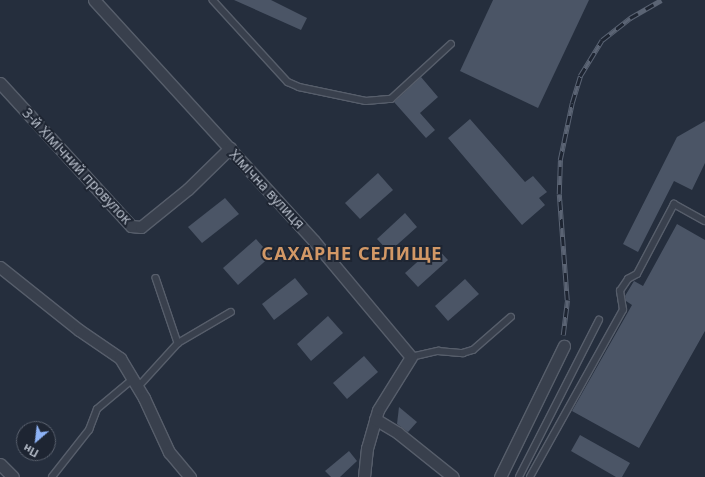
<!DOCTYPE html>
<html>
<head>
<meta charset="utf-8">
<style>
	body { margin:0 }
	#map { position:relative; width:705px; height:477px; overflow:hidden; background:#252e3d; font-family:"Noto Sans",sans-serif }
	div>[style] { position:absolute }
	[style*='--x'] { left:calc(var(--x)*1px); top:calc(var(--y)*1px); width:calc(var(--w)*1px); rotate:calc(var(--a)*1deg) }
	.building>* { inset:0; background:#4b5566 }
	.roads { filter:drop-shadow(1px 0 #575e6b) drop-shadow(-1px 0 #575e6b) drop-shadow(0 1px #575e6b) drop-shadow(0 -1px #575e6b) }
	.lane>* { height:5.5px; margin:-2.75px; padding:0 2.75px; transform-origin:2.75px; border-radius:2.75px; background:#39404d }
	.street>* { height:11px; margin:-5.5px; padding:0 5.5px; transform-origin:5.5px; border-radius:5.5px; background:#39404d }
	.rail>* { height:4.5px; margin-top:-2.25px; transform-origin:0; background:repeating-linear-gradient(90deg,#1e2532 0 9px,#5b6474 0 18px); box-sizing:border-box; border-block:1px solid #5b6474 }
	span { translate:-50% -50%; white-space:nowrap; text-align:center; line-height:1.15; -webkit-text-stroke:4px #1e2532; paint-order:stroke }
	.street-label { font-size:14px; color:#b5bcc8 }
	.district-label { font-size:18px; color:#d29866; font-weight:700; letter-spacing:1px }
	.north { position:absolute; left:16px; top:421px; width:40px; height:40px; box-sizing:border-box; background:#1e2532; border:1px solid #5a616e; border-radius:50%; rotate:208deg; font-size:11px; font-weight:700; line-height:16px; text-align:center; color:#b5bcc8 }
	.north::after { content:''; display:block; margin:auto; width:14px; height:18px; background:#8db2f5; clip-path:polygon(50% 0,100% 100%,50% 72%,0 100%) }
</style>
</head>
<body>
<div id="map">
	<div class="building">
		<i style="clip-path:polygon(234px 0,271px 0,307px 18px,301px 30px)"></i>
		<i style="clip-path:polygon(493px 0,589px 0,538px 108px,460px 71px)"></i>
		<i style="clip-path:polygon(421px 77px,438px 97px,420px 113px,435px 130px,426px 138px,394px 102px)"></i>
		<i style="clip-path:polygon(470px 119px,525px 182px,533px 176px,547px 192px,539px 198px,545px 205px,522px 225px,448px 138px)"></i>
		<i style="clip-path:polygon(705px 121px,705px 163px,692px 190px,674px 181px,638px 252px,623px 244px,677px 137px)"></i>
		<i style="clip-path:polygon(378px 173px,393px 190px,360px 219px,345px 203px)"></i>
		<i style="clip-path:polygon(225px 198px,239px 214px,202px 243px,188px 227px)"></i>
		<i style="clip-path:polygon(405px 213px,417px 227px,389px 252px,377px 239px)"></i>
		<i style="clip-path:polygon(677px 224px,705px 240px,705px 331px,639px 448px,572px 411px,632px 305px,626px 301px,625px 296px,634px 281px,643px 286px)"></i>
		<i style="clip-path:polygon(256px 239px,271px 256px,238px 285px,223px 268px)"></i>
		<i style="clip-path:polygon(435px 246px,448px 260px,418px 287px,405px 273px)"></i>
		<i style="clip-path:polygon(295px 278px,308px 294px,274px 320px,262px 304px)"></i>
		<i style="clip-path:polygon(465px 279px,479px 294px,448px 321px,435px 306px)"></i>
		<i style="clip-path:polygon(328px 316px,343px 333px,311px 361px,297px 344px)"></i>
		<i style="clip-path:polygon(364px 356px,378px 372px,347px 399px,333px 383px)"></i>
		<i style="clip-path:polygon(399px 407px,417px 422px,408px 432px,397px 424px)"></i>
		<i style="clip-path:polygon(580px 435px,630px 463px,622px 477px,616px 477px,571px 451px)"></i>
		<i style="clip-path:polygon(349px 451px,357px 461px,340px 477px,331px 477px,325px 471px)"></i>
	</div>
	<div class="roads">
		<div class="lane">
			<i style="--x:213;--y:0;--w:111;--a:47.6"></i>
			<i style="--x:288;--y:82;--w:12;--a:24"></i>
			<i style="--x:299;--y:87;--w:68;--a:11.8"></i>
			<i style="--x:366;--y:101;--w:25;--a:-5"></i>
			<i style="--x:391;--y:99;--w:81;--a:-42.5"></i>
			<i style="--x:156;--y:278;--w:69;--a:71.3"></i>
			<i style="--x:178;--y:343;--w:61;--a:-30.3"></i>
			<i style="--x:411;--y:357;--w:28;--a:-13"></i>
			<i style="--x:438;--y:351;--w:25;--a:5"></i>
			<i style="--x:463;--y:353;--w:10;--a:-17"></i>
			<i style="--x:473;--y:350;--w:50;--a:-41"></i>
			<i style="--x:138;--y:387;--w:59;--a:-47.7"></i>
			<i style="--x:52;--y:477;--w:60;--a:-51.8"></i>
			<i style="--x:89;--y:430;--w:22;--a:-69"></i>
			<i style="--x:97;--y:409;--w:47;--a:-39.8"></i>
			<i style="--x:519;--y:477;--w:176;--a:-63"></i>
			<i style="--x:530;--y:477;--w:191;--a:-60.9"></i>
			<i style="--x:623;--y:310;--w:19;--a:-99"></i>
			<i style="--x:620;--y:291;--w:14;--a:-56"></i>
			<i style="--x:628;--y:279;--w:10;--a:-29"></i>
			<i style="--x:637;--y:274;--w:79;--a:-62.1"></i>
			<i style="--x:674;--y:204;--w:35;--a:29"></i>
		</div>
		<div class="street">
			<i style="--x:94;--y:0;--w:326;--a:47.6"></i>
			<i style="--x:314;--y:241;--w:151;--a:50.1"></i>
			<i style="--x:411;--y:357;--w:62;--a:121.9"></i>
			<i style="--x:378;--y:410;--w:40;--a:106"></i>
			<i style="--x:367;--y:448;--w:29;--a:96"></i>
			<i style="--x:0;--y:83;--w:194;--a:47.5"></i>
			<i style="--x:131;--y:226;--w:10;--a:6"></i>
			<i style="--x:141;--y:227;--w:60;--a:-39"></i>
			<i style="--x:188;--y:189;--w:59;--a:-44.3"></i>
			<i style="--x:0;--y:267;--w:101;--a:38.6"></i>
			<i style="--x:79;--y:330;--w:50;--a:34.3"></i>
			<i style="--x:120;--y:358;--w:47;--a:59"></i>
			<i style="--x:144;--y:398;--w:60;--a:65.2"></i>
			<i style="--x:169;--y:452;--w:33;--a:50"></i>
			<i style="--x:375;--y:419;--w:27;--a:31"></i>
			<i style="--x:398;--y:433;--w:70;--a:38.7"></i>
			<i style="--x:0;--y:464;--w:18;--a:45"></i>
			<i style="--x:500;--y:477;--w:146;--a:-64"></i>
		</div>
	</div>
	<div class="rail">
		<i style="--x:563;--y:335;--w:35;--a:-83"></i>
		<i style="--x:567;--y:300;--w:106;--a:-94.3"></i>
		<i style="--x:559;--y:194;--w:34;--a:-88"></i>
		<i style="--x:560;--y:160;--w:58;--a:-78.1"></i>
		<i style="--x:572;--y:103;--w:28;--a:-73"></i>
		<i style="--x:580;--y:76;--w:42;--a:-58.6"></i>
		<i style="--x:602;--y:40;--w:36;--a:-38"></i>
		<i style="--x:630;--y:18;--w:36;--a:-30"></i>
	</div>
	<div class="street-label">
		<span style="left:77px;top:166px;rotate:47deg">3-й Хімічний провулок</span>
		<span style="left:267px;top:189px;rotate:47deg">Хімічна вулиця</span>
	</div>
	<div class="district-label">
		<span style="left:352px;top:253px">САХАРНЕ СЕЛИЩЕ</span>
	</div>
	<div class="north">Пн</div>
</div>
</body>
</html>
